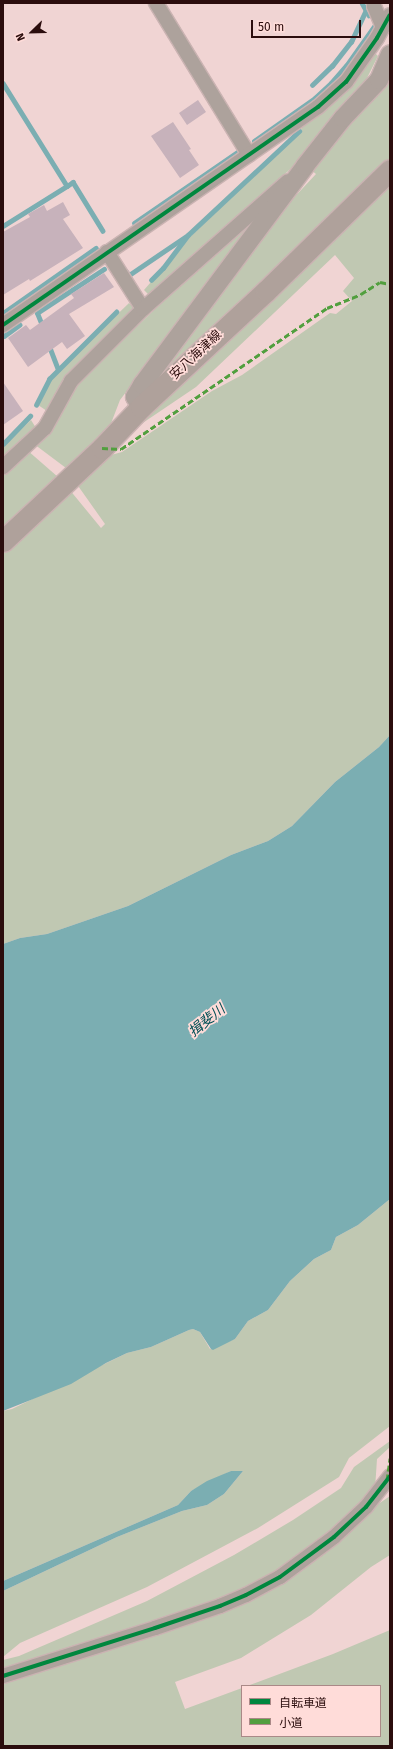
<!DOCTYPE html>
<html>
<head>
<meta charset="utf-8">
<style>
	body { margin:0 }
	#map { position:relative; width:393px; height:1749px; overflow:hidden; background:#f0d4d3; font-family:"Fira Sans","Noto Sans JP",sans-serif }
	div>[style] { position:absolute }
	[style*='--x'] { left:calc(var(--x)*1px); top:calc(var(--y)*1px); width:calc(var(--w)*1px); rotate:calc(var(--a)*1deg) }
	.green>* { inset:0; background:#c0c8b2 }
	.water>* { inset:0; background:#7baeb2 }
	.stream>* { height:4.5px; margin:-2.25px; padding:0 2.25px; transform-origin:2.25px; border-radius:2.25px; background:#7baeb2 }
	.building>* { inset:0; background:#c7b2bb }
	.roads { filter:drop-shadow(1px 0 #cab3b2) drop-shadow(-1px 0 #cab3b2) drop-shadow(0 1px #cab3b2) drop-shadow(0 -1px #cab3b2) }
	.minor>* { height:14px; margin:-7px; padding:0 7px; transform-origin:7px; border-radius:7px; background:#ada29c }
	.tertiary>* { height:18px; margin:-9px; padding:0 9px; transform-origin:9px; border-radius:9px; background:#ada29c }
	.secondary>* { height:21px; margin:-10.5px; padding:0 10.5px; transform-origin:10.5px; border-radius:10.5px; background:#afa19b }
	.quiet>* { height:3px; margin-top:-1.5px; transform-origin:0; background:repeating-linear-gradient(90deg,#519f3e 0 6px,transparent 0 9px) }
	.cycleway>* { height:4px; margin:-2px; padding:0 2px; transform-origin:2px; border-radius:2px; background:#00873e }
	span { translate:-50% -50%; white-space:nowrap; text-align:center; line-height:1.15; -webkit-text-stroke:3.5px #ffdcd9; paint-order:stroke }
	.street-label { font-size:13px; color:#2b0d0d }
	.water-label { font-size:14px; color:#004f55; font-style:italic }
	.frame { position:absolute; inset:0; border:4px solid #2b0d0d; pointer-events:none }
	.legend { position:absolute; left:241px; top:1685px; width:140px; height:52px; box-sizing:border-box; background:#ffdcd9; border:1px solid #aa8987; margin:0; padding:5px 7px; list-style:none; font-size:12px; color:#2b0d0d }
	.legend li { display:flex; align-items:center; gap:8px; height:20px }
	.legend b { width:20px; border:1px solid #aa8987 }
	.north { position:absolute; left:12px; top:12px; width:40px; height:40px; -webkit-text-stroke:3px #ffdcd9; paint-order:stroke; rotate:247deg; font-size:11px; font-weight:700; line-height:16px; text-align:center; color:#2b0d0d }
	.north::after { content:''; display:block; margin:auto; width:14px; height:18px; background:#2b0d0d; clip-path:polygon(50% 0,100% 100%,50% 72%,0 100%) }
	.scale { position:absolute; left:251px; top:20px; width:110px; height:18px; box-sizing:border-box; border:2px solid #2b0d0d; border-top:0; padding-left:5px; font-size:12px; line-height:14px; white-space:nowrap; color:#2b0d0d; -webkit-text-stroke:3px #ffdcd9; paint-order:stroke }
</style>
</head>
<body>
<div id="map">
	<div class="green">
		<i style="clip-path:polygon(375px 53px,378px 56px,364px 84px,335px 113px,297px 163px,150px 296px,144px 290px,190px 237px,300px 132px,303px 125px,347px 88px)"></i>
		<i style="clip-path:polygon(390px 82px,390px 161px,143px 396px,288px 204px,316px 174px,311px 170px,345px 126px)"></i>
		<i style="clip-path:polygon(390px 183px,390px 735px,379px 747px,335px 782px,292px 826px,268px 841px,231px 855px,128px 906px,47px 934px,20px 938px,3px 944px,3px 552px,69px 489px,101px 528px,105px 524px,76px 483px,100px 458px,122px 452px,212px 391px,242px 375px,330px 313px,336px 314px,352px 301px,343px 291px,354px 278px,335px 255px,196px 387px,122px 437px)"></i>
		<i style="clip-path:polygon(265px 205px,268px 205px,120px 400px,110px 426px,66px 468px,34px 444px,74px 386px)"></i>
		<i style="clip-path:polygon(129px 303px,136px 310px,47px 411px,38px 405px,49px 382px,59px 371px)"></i>
		<i style="clip-path:polygon(31px 420px,36px 428px,3px 459px,3px 446px)"></i>
		<i style="clip-path:polygon(27px 450px,58px 477px,3px 527px,3px 473px)"></i>
		<i style="clip-path:polygon(390px 1199px,390px 1426px,349px 1458px,339px 1477px,258px 1528px,147px 1587px,20px 1643px,3px 1657px,3px 1591px,117px 1537px,182px 1511px,207px 1505px,224px 1494px,243px 1471px,231px 1471px,191px 1491px,178px 1505px,3px 1581px,3px 1411px,12px 1409px,127px 1353px,151px 1347px,189px 1330px,193px 1329px,200px 1332px,210px 1349px,235px 1339px,248px 1321px,268px 1310px,290px 1281px,314px 1259px,331px 1250px,336px 1237px,358px 1225px)"></i>
		<i style="clip-path:polygon(390px 1441px,390px 1447px,377px 1459px,375px 1489px,329px 1535px,277px 1574px,220px 1603px,3px 1670px,3px 1660px,19px 1656px,147px 1601px,234px 1555px,293px 1520px,341px 1488px,354px 1467px)"></i>
		<i style="clip-path:polygon(390px 1496px,390px 1555px,371px 1567px,311px 1615px,241px 1658px,175px 1682px,185px 1709px,242px 1688px,242px 1736px,380px 1736px,380px 1686px,247px 1686px,333px 1654px,390px 1630px,390px 1746px,3px 1746px,3px 1682px,220px 1612px)"></i>
	</div>
	<div class="water">
		<i style="clip-path:polygon(390px 735px,390px 1199px,358px 1225px,336px 1237px,331px 1250px,314px 1259px,290px 1281px,268px 1310px,248px 1321px,235px 1339px,213px 1350px,211px 1349px,200px 1332px,193px 1329px,189px 1330px,151px 1347px,127px 1353px,106px 1363px,71px 1384px,3px 1411px,3px 944px,20px 938px,47px 934px,128px 906px,231px 855px,268px 841px,292px 826px,335px 782px,379px 747px)"></i>
		<i style="clip-path:polygon(231px 1471px,243px 1471px,224px 1494px,207px 1505px,182px 1511px,117px 1537px,3px 1591px,3px 1581px,178px 1505px,191px 1491px,207px 1481px)"></i>
	</div>
	<div class="stream">
		<i style="--x:362;--y:3;--w:14;--a:60"></i>
		<i style="--x:3;--y:83;--w:121;--a:58.1"></i>
		<i style="--x:67;--y:186;--w:7;--a:-34"></i>
		<i style="--x:73;--y:182;--w:57;--a:58.5"></i>
		<i style="--x:312;--y:85;--w:28;--a:-44"></i>
		<i style="--x:332;--y:66;--w:31;--a:-52"></i>
		<i style="--x:351;--y:42;--w:35;--a:-65"></i>
		<i style="--x:254;--y:141;--w:75;--a:-35.2"></i>
		<i style="--x:315;--y:98;--w:22;--a:-43"></i>
		<i style="--x:331;--y:83;--w:23;--a:-49"></i>
		<i style="--x:346;--y:66;--w:50;--a:-54.7"></i>
		<i style="--x:134;--y:223;--w:127;--a:-34.4"></i>
		<i style="--x:3;--y:226;--w:75;--a:-32"></i>
		<i style="--x:126;--y:271;--w:5;--a:53"></i>
		<i style="--x:129;--y:275;--w:68;--a:-34.2"></i>
		<i style="--x:151;--y:280;--w:17;--a:-45"></i>
		<i style="--x:163;--y:268;--w:41;--a:-52.9"></i>
		<i style="--x:188;--y:235;--w:152;--a:-43.1"></i>
		<i style="--x:3;--y:313;--w:113;--a:-35"></i>
		<i style="--x:43;--y:328;--w:16;--a:-112"></i>
		<i style="--x:37;--y:313;--w:80;--a:-33.3"></i>
		<i style="--x:4;--y:336;--w:19;--a:-36"></i>
		<i style="--x:49;--y:345;--w:26;--a:69"></i>
		<i style="--x:36;--y:405;--w:29;--a:-63"></i>
		<i style="--x:49;--y:379;--w:95;--a:-45"></i>
		<i style="--x:3;--y:444;--w:39;--a:-46"></i>
	</div>
	<div class="building">
		<i style="clip-path:polygon(198px 100px,206px 112px,187px 125px,179px 113px)"></i>
		<i style="clip-path:polygon(173px 122px,191px 149px,189px 150px,199px 165px,180px 178px,151px 136px)"></i>
		<i style="clip-path:polygon(63px 202px,70px 215px,63px 219px,83px 248px,30px 281px,29px 279px,3px 295px,3px 232px,30px 217px,28px 214px,44px 205px,47px 211px)"></i>
		<i style="clip-path:polygon(104px 273px,114px 287px,69px 314px,85px 336px,67px 349px,62px 342px,28px 367px,8px 338px,26px 325px,30px 330px,74px 298px,71px 294px)"></i>
		<i style="clip-path:polygon(3px 382px,23px 411px,3px 425px)"></i>
	</div>
	<div class="roads">
		<div class="minor">
			<i style="--x:156;--y:3;--w:178;--a:58.5"></i>
			<i style="--x:374;--y:3;--w:3;--a:90"></i>
			<i style="--x:374;--y:6;--w:23;--a:67"></i>
			<i style="--x:107;--y:252;--w:67;--a:57.7"></i>
			<i style="--x:3;--y:325;--w:383;--a:-34.7"></i>
			<i style="--x:318;--y:107;--w:38;--a:-42"></i>
			<i style="--x:346;--y:82;--w:54;--a:-54.8"></i>
			<i style="--x:377;--y:38;--w:26;--a:-61"></i>
			<i style="--x:3;--y:467;--w:57;--a:-42.9"></i>
			<i style="--x:45;--y:428;--w:54;--a:-61"></i>
			<i style="--x:71;--y:381;--w:102;--a:-45"></i>
			<i style="--x:143;--y:309;--w:193;--a:-41.4"></i>
			<i style="--x:3;--y:1676;--w:159;--a:-17.5"></i>
			<i style="--x:155;--y:1628;--w:69;--a:-18.7"></i>
			<i style="--x:220;--y:1606;--w:28;--a:-23"></i>
			<i style="--x:246;--y:1595;--w:38;--a:-28"></i>
			<i style="--x:280;--y:1577;--w:67;--a:-36.5"></i>
			<i style="--x:334;--y:1537;--w:44;--a:-43.2"></i>
			<i style="--x:366;--y:1507;--w:39;--a:-52"></i>
		</div>
		<div class="tertiary">
			<i style="--x:141;--y:407;--w:12;--a:-121"></i>
			<i style="--x:135;--y:397;--w:14;--a:-60"></i>
			<i style="--x:142;--y:385;--w:273;--a:-53.3"></i>
			<i style="--x:305;--y:166;--w:61;--a:-51.6"></i>
			<i style="--x:343;--y:118;--w:52;--a:-46.5"></i>
			<i style="--x:379;--y:80;--w:28;--a:-67"></i>
		</div>
		<div class="secondary">
			<i style="--x:3;--y:541;--w:136;--a:-43.2"></i>
			<i style="--x:102;--y:448;--w:57;--a:-46.4"></i>
			<i style="--x:141;--y:407;--w:171;--a:-42.9"></i>
			<i style="--x:266;--y:291;--w:173;--a:-44.3"></i>
		</div>
	</div>
	<div class="quiet">
		<i style="--x:102;--y:448;--w:19;--a:3"></i>
		<i style="--x:121;--y:449;--w:250;--a:-34.4"></i>
		<i style="--x:327;--y:308;--w:37;--a:-22"></i>
		<i style="--x:361;--y:294;--w:22;--a:-32"></i>
		<i style="--x:380;--y:282;--w:10;--a:11"></i>
		<i style="--x:387;--y:1480;--w:22;--a:-82"></i>
	</div>
	<div class="cycleway">
		<i style="--x:3;--y:325;--w:383;--a:-34.7"></i>
		<i style="--x:318;--y:107;--w:38;--a:-42"></i>
		<i style="--x:346;--y:82;--w:54;--a:-54.8"></i>
		<i style="--x:377;--y:38;--w:26;--a:-61"></i>
		<i style="--x:3;--y:1676;--w:159;--a:-17.5"></i>
		<i style="--x:155;--y:1628;--w:69;--a:-18.7"></i>
		<i style="--x:220;--y:1606;--w:28;--a:-23"></i>
		<i style="--x:246;--y:1595;--w:38;--a:-28"></i>
		<i style="--x:280;--y:1577;--w:67;--a:-36.5"></i>
		<i style="--x:334;--y:1537;--w:44;--a:-43.2"></i>
		<i style="--x:366;--y:1507;--w:39;--a:-52"></i>
	</div>
	<div class="street-label">
		<span style="left:196px;top:355px;rotate:-43deg">安八海津線</span>
	</div>
	<div class="water-label">
		<span style="left:207px;top:1021px;rotate:-39deg">揖斐川</span>
	</div>
	<div class="frame"></div>
	<ul class="legend">
	<li><b style="height:5px;background:#00873e"></b>自転車道</li>
	<li><b style="height:5px;background:#519f3e"></b>小道</li>
	</ul>
	<div class="north">N</div>
	<div class="scale">50 m</div>
</div>
</body>
</html>
